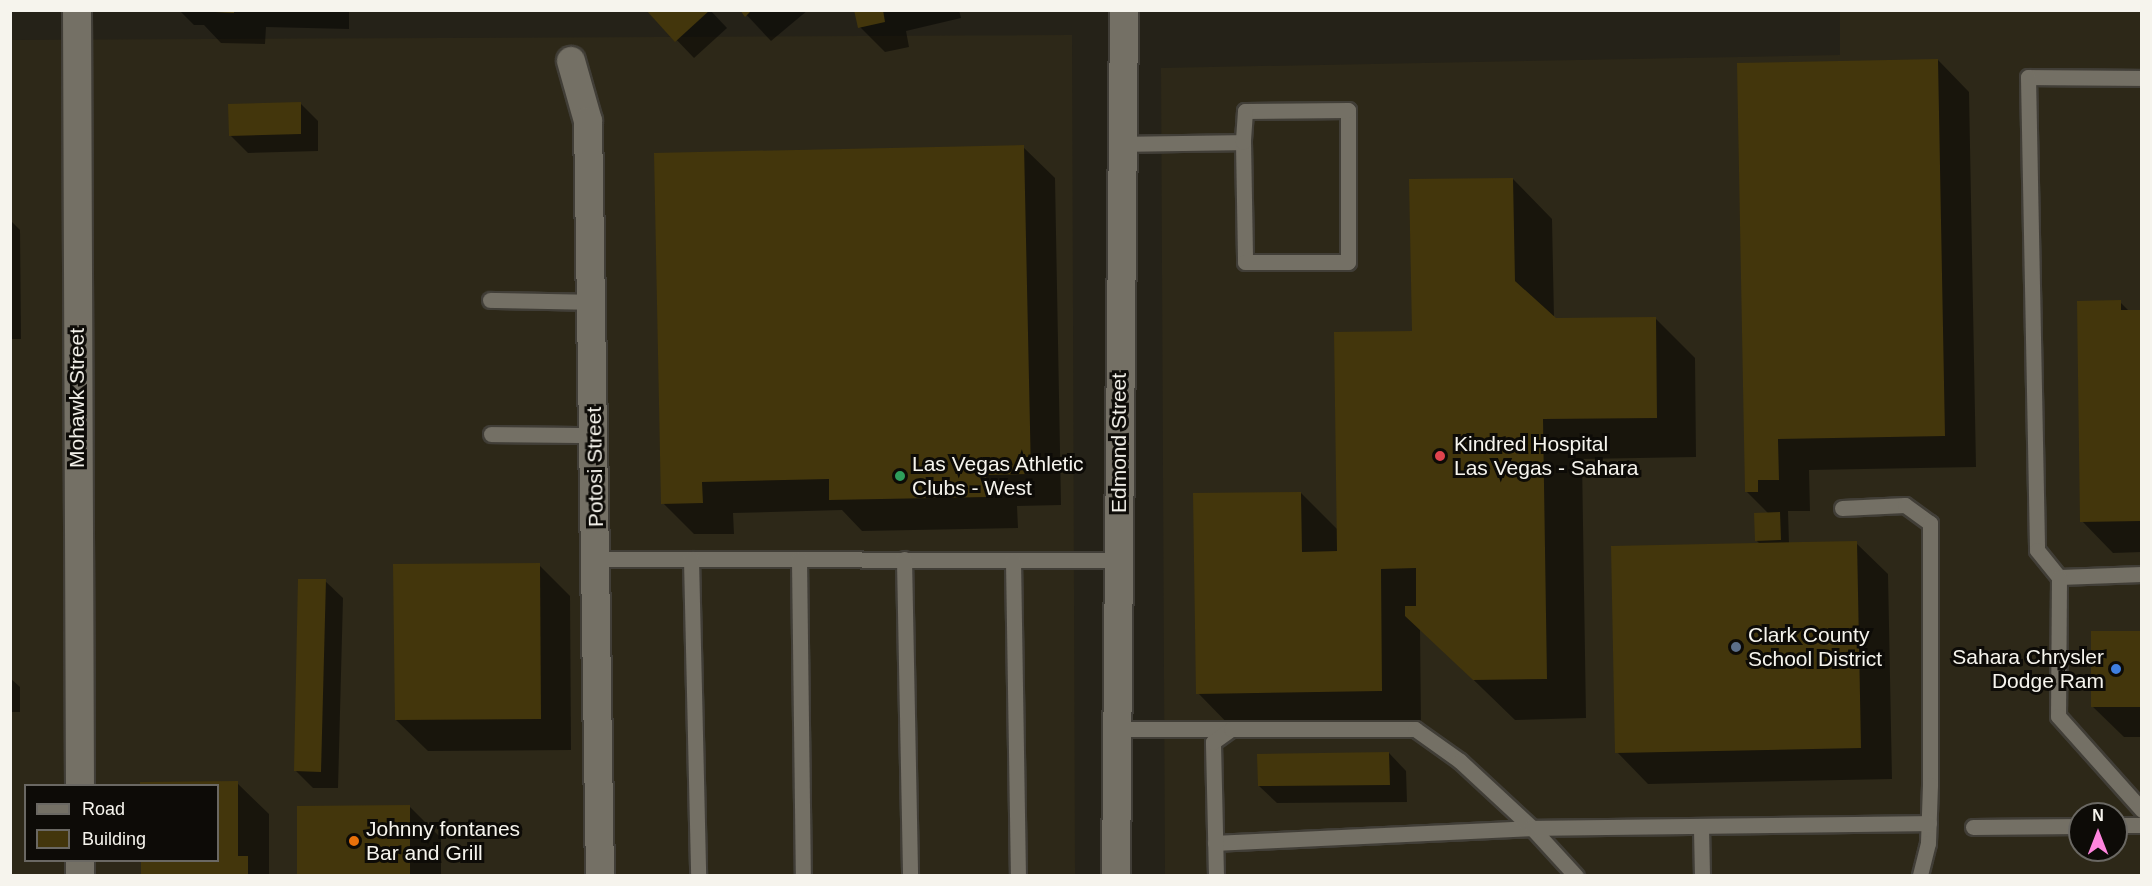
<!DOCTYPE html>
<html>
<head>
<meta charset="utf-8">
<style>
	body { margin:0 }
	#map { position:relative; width:2152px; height:886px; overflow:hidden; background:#252218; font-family:Arial,sans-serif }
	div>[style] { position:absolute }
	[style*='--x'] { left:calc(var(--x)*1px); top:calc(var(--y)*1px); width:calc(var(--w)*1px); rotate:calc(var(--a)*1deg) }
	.built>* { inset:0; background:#2d2818 }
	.shadow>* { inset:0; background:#0007 }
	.building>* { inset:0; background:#43360c }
	.roads { filter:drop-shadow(2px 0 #413e37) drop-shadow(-2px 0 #413e37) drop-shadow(0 2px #413e37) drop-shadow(0 -2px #413e37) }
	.service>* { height:15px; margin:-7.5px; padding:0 7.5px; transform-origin:7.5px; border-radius:7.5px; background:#747065 }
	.minor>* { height:28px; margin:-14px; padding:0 14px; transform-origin:14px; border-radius:14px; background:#747065 }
	.dots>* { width:16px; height:16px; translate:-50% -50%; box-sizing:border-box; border:3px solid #0d0b07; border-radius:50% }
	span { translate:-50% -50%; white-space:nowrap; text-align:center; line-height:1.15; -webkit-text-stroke:6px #0d0b07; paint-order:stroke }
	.street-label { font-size:21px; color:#f6f4ed }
	.poi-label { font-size:21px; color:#f6f4ed }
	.left { translate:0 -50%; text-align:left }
	.right { translate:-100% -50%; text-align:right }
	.frame { position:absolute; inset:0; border:12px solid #f6f4ed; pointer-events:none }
	.legend { position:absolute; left:24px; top:784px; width:195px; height:78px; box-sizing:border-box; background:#0d0b07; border:2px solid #6a6863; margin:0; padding:8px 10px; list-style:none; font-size:18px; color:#f6f4ed }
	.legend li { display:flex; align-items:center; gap:12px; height:30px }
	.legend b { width:30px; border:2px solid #6a6863 }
	.north { position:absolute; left:2068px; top:802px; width:60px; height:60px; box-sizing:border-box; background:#0d0b07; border:2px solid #6a6863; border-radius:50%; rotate:0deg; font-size:16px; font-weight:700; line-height:24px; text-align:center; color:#f6f4ed }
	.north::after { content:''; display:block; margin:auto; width:21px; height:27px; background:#ff85de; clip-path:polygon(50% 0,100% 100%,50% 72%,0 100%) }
</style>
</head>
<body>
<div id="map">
	<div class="built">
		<i style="clip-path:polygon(evenodd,1840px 11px,2141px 11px,2141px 875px,1165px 875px,1161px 68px,1840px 55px,1840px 11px,2080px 814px,2116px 814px,2116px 850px,2080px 850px,2080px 814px)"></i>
		<i style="clip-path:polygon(evenodd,1072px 35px,1075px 875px,11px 875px,10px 40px,1072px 35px,26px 786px,218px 786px,218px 860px,26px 860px,26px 786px)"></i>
	</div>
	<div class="shadow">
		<i style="clip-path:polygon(179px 10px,349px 10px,349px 29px,266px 27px,265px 44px,221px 43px,204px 25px,194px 25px)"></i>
		<i style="clip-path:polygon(648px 10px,710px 10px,727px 28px,694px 58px)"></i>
		<i style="clip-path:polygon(742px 10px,808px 10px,771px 41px)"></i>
		<i style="clip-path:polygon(856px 10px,959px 10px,961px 18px,906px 31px,909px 47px,885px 52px,860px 27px)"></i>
		<i style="clip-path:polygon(1938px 60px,1969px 92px,1976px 467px,1809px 470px,1810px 511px,1788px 511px,1789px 544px,1856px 543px,1888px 574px,1892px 779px,1648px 784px,1617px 752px,1761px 545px,1756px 540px,1769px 514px,1747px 492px)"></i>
		<i style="clip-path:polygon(300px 103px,318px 121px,318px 151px,248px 153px,230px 135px)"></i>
		<i style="clip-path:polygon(1023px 147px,1055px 178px,1061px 505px,1017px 506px,1018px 528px,862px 531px,842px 510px,733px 513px,734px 534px,694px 534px,663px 503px)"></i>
		<i style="clip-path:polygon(1513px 179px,1552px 219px,1554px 318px,1655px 318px,1695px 358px,1696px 457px,1582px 459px,1586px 718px,1515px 720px,1420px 628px,1421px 730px,1237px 733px,1198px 693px,1301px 493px,1339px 531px,1413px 333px)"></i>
		<i style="clip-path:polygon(10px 220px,20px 230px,21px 339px,10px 339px)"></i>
		<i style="clip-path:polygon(2120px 302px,2130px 312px,2142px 311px,2142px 552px,2113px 553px,2082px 521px)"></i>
		<i style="clip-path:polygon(539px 565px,570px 596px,571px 750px,428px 751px,396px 720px)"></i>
		<i style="clip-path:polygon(325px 581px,343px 598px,338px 788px,313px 788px,295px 770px)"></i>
		<i style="clip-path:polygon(2142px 633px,2142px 737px,2124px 737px,2092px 706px)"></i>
		<i style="clip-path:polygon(10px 678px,20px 687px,20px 712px,10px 712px)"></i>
		<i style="clip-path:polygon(1389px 753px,1406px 771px,1407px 802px,1277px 803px,1259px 786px)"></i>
		<i style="clip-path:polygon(237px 783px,269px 814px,269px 876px,142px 876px,218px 860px,218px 786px)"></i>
		<i style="clip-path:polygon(409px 806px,441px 838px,441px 876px,299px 876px)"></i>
	</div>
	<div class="building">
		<i style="clip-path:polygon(215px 10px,234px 10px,234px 13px,215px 12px)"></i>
		<i style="clip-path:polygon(646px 10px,710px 10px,675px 42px)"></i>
		<i style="clip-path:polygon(740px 10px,752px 10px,745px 17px)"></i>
		<i style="clip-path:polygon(854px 10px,883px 10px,885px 22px,858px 28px)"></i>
		<i style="clip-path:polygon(1938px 59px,1945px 436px,1778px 439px,1779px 480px,1758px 480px,1758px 492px,1745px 492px,1737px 63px)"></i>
		<i style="clip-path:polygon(301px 102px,301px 134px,229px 136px,228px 104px)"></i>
		<i style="clip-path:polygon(1024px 145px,1031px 474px,986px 475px,987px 497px,829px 500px,829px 479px,702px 482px,703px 503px,661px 504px,654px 153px)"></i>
		<i style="clip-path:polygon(1513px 178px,1515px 281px,1556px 318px,1656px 317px,1657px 418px,1543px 419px,1547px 679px,1473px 680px,1405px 616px,1405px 606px,1416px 606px,1416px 568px,1381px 569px,1382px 691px,1196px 694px,1193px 493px,1301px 492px,1302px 552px,1337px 551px,1334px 332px,1412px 331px,1409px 179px)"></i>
		<i style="clip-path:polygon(2121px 300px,2121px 310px,2142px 310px,2142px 521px,2080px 522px,2077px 301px)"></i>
		<i style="clip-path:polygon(1780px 512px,1781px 540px,1755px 541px,1754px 513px)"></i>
		<i style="clip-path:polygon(1857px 541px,1861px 748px,1615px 753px,1611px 546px)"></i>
		<i style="clip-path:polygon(540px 563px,541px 719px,395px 720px,393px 564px)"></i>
		<i style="clip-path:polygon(298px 579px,326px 579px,321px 772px,294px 771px)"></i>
		<i style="clip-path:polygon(2091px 631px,2142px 631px,2142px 707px,2091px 707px)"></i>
		<i style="clip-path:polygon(1389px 752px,1390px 785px,1258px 786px,1257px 754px)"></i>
		<i style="clip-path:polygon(238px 781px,238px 856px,248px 856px,248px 876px,141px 876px,141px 860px,218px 860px,218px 786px,140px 786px,140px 782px)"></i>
		<i style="clip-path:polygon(410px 805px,410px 876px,297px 876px,297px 806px)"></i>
	</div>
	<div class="roads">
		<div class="service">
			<i style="--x:2142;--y:78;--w:114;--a:-179.5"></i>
			<i style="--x:2028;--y:77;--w:473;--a:88.9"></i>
			<i style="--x:2037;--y:550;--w:35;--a:51"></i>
			<i style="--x:2059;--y:577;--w:83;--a:-2.1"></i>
			<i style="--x:1122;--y:144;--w:121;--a:-0.9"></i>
			<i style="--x:1243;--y:142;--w:120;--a:89"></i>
			<i style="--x:1245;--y:262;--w:103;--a:0"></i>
			<i style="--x:1348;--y:262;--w:152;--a:-90"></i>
			<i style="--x:1348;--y:110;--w:103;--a:179.4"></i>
			<i style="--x:1245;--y:111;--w:31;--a:94"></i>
			<i style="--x:490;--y:300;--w:102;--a:1.1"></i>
			<i style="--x:491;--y:434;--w:103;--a:0.6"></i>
			<i style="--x:1842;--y:508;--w:63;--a:-2.7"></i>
			<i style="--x:1905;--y:505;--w:31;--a:36"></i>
			<i style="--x:1930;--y:523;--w:262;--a:90"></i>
			<i style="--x:1930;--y:785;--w:58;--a:92"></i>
			<i style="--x:1928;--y:843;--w:34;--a:104"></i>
			<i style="--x:597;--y:559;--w:522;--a:0.11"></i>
			<i style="--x:691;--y:559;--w:317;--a:88.7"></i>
			<i style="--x:799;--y:559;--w:317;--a:89.3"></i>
			<i style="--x:904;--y:559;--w:317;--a:88.9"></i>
			<i style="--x:1013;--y:560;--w:316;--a:89.1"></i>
			<i style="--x:2059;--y:577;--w:139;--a:90.4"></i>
			<i style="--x:2058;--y:716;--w:126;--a:48.2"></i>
			<i style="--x:1117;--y:729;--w:114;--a:0"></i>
			<i style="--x:2116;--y:825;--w:26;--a:0"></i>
			<i style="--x:1973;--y:827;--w:107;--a:-0.5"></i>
			<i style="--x:1701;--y:828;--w:48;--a:88.8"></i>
			<i style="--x:1215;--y:843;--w:317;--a:-2.7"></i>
			<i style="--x:1532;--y:828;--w:65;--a:47.5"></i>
			<i style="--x:1216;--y:876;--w:134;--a:-91.3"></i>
			<i style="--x:1213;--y:742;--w:22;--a:-36"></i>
			<i style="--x:1231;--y:729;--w:184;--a:0"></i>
			<i style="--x:1415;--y:729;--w:55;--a:35.4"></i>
			<i style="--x:1460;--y:761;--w:98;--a:42.9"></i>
			<i style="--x:1532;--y:828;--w:397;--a:-0.7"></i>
		</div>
		<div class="minor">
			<i style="--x:77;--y:10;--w:776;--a:89.78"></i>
			<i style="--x:571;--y:61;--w:62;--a:74.2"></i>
			<i style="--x:588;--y:121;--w:755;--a:89.09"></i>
			<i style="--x:80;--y:860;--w:16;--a:90"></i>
			<i style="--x:1116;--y:876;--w:866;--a:-89.47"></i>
		</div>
	</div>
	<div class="dots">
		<i style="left:1440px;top:456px;background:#e0444e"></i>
		<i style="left:900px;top:476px;background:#2e9e5b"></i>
		<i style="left:1736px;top:647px;background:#5c6f8a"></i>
		<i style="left:2116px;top:669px;background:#3f7fe0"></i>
		<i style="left:354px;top:841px;background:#e8710a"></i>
	</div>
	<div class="street-label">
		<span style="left:77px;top:398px;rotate:-90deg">Mohawk Street</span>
		<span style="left:1119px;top:443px;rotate:-90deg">Edmond Street</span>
		<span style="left:595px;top:467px;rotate:-91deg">Potosi Street</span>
	</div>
	<div class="poi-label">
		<span class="left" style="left:1454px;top:456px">Kindred Hospital<br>Las Vegas - Sahara</span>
		<span class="left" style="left:912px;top:476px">Las Vegas Athletic<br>Clubs - West</span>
		<span class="left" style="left:1748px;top:647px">Clark County<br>School District</span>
		<span class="right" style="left:2104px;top:669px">Sahara Chrysler<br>Dodge Ram</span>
		<span class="left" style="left:366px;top:841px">Johnny fontanes<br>Bar and Grill</span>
	</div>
	<div class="frame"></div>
	<ul class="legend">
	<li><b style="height:8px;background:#747065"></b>Road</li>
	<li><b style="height:16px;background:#43360c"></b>Building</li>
	</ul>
	<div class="north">N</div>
</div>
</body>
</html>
